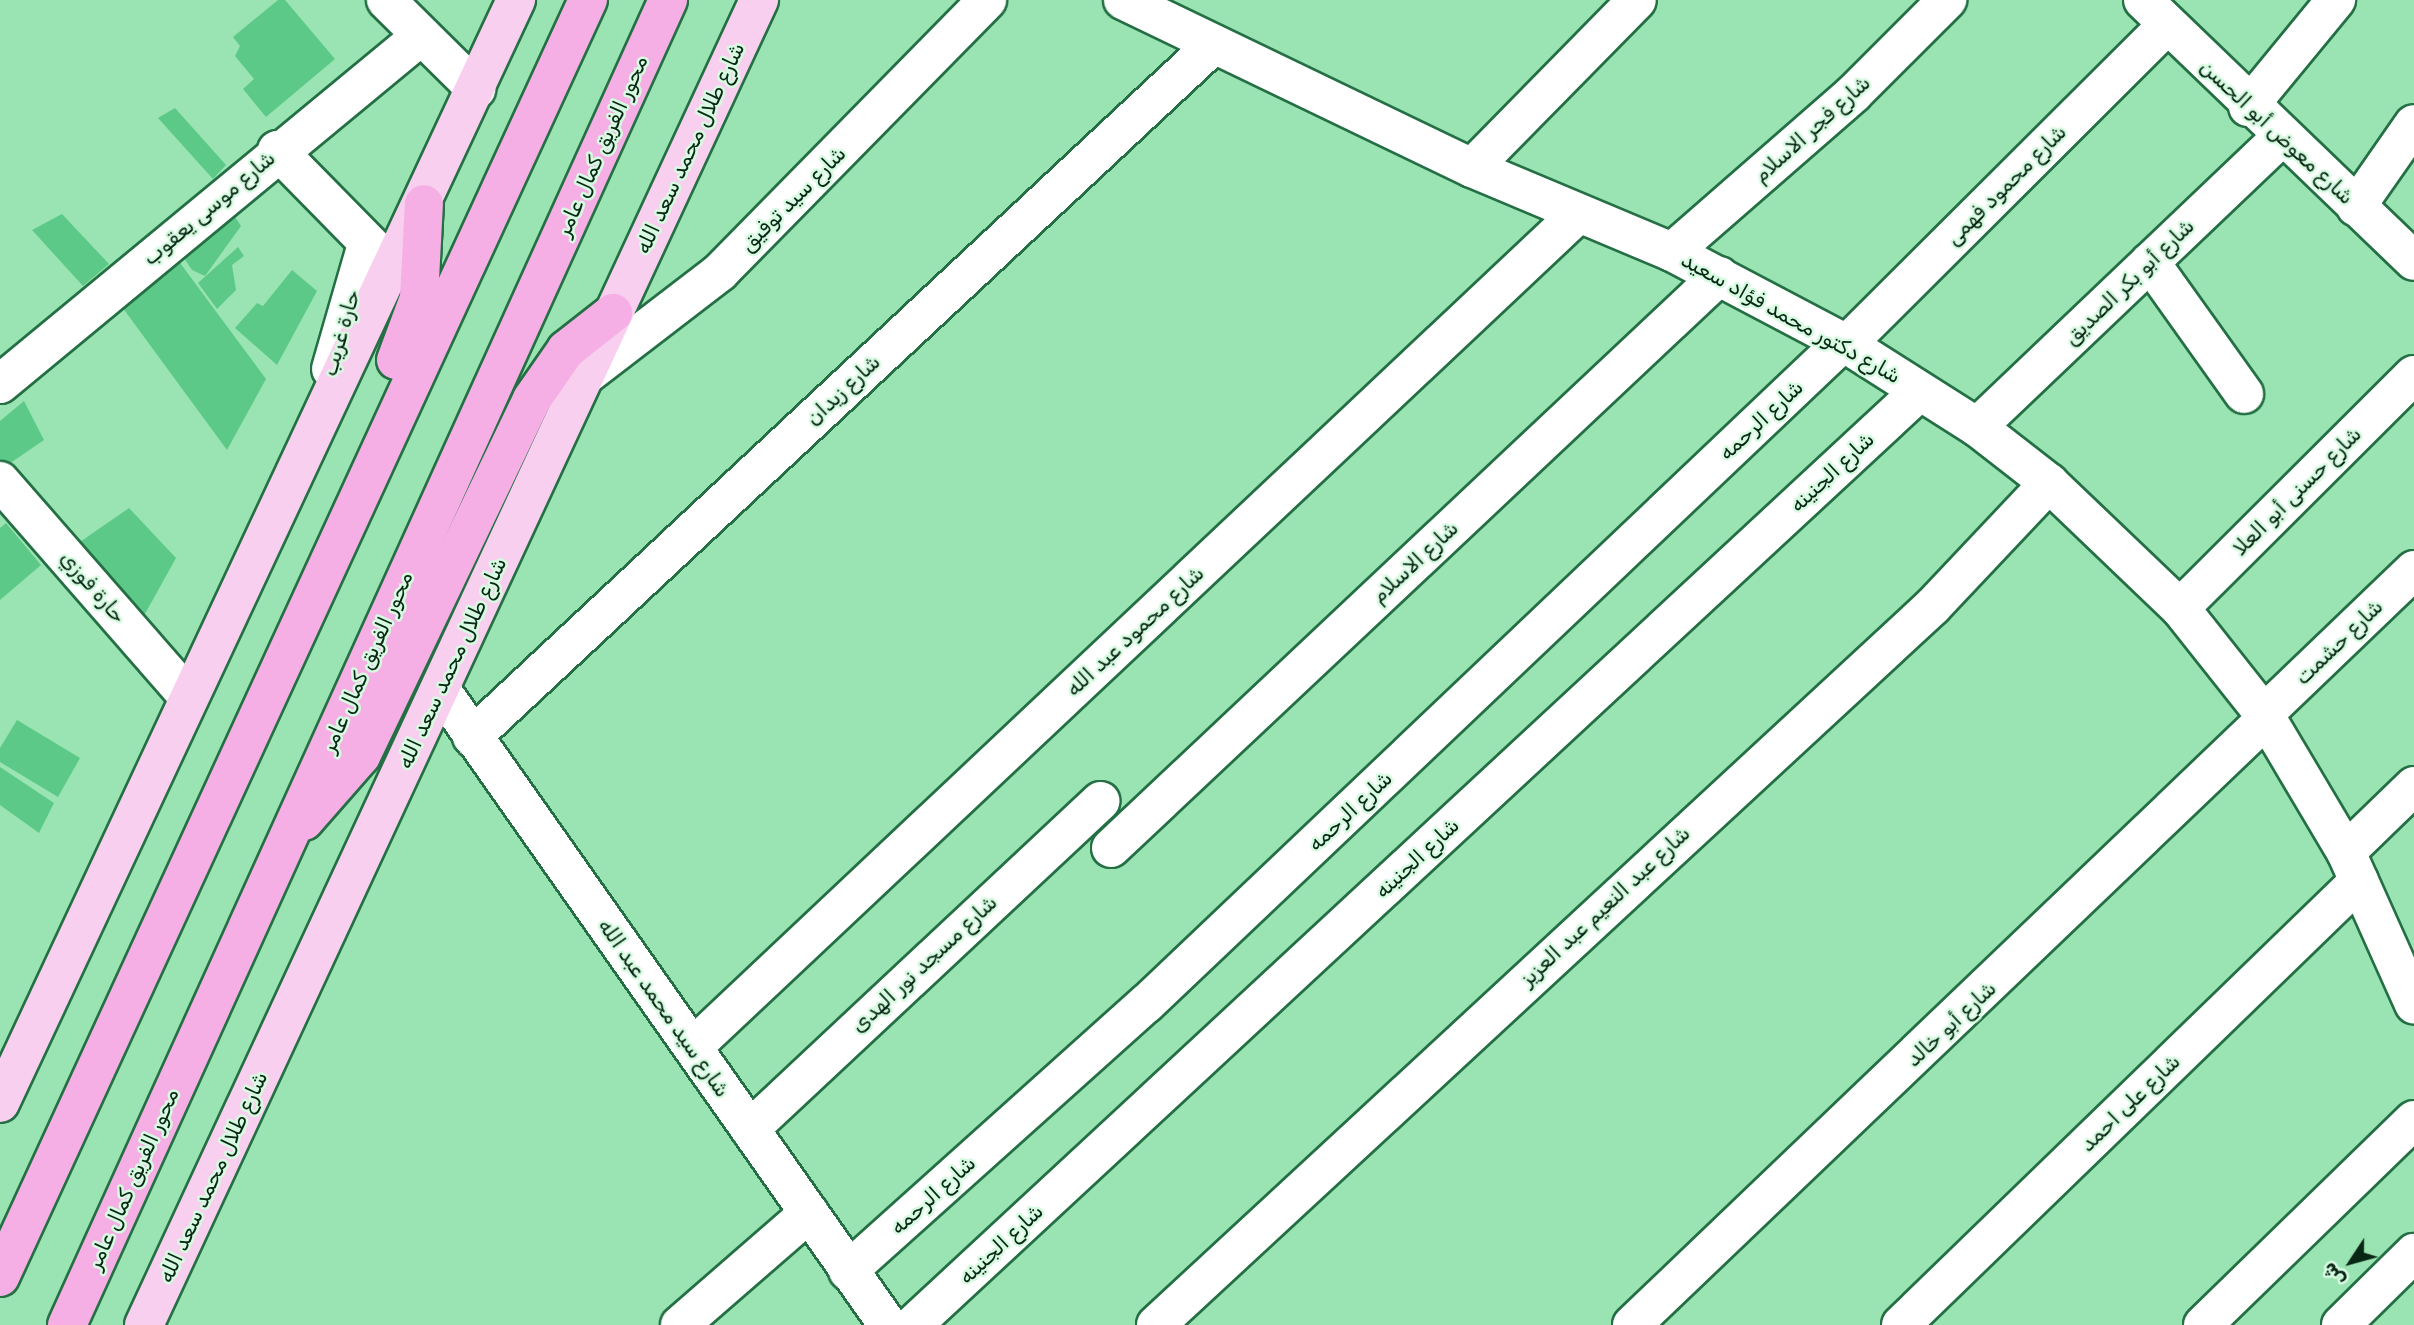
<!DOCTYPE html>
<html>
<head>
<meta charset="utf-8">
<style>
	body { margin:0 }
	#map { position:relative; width:2414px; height:1325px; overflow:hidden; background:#99e4b2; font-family:Rubik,"Noto Naskh Arabic",sans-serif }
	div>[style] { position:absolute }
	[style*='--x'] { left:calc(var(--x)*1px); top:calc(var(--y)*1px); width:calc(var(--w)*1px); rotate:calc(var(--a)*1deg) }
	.building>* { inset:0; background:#5dc988 }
	.roads { filter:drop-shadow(2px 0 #246f44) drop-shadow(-2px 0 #246f44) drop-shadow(0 2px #246f44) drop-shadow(0 -2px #246f44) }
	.minor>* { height:38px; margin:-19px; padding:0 19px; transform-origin:19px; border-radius:19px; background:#fff }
	.major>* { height:38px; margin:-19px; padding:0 19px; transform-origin:19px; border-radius:19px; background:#f9cfef }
	.highway>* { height:38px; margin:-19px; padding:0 19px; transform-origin:19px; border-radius:19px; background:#f5afe5 }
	span { translate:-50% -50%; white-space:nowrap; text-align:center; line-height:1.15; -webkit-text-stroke:5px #d7fbe1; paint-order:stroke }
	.street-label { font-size:21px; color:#082715 }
	.north { position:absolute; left:2316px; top:1227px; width:70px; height:70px; -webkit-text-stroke:5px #d7fbe1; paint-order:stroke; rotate:234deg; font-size:19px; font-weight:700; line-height:28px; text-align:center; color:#082715 }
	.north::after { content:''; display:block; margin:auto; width:24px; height:32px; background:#082715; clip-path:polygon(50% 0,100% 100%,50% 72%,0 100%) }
</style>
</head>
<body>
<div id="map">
	<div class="building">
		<i style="clip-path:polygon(278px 0,285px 0,335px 59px,266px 117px,243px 89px,254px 79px,235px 56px,240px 46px,233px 37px)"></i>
		<i style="clip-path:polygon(175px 108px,226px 165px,213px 179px,158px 118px)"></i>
		<i style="clip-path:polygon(222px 197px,241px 226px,205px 276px,192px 270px,175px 244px)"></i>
		<i style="clip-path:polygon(62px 214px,109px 264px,83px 286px,32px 230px)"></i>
		<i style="clip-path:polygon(238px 247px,244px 256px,232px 265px,236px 290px,217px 309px,198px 283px)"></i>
		<i style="clip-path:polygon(169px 248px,266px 379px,227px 450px,114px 296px)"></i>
		<i style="clip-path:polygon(292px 270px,317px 291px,277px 365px,235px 328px,257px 303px,263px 306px)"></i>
		<i style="clip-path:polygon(24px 401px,44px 440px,0 470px,0 421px)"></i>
		<i style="clip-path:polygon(129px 508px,176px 558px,141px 621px,77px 544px)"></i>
		<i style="clip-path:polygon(6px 523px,41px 565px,0 600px,0 528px)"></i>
		<i style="clip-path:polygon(17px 720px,80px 758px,58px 797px,0 762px,0 748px)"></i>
		<i style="clip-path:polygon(0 767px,54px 803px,39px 833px,0 805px)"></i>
	</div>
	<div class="roads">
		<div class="minor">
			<i style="--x:386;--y:0;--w:127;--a:44.7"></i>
			<i style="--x:1123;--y:0;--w:387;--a:25.7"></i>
			<i style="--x:1472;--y:168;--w:217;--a:22.8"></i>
			<i style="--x:1672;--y:252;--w:193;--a:27.8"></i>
			<i style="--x:1843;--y:342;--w:159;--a:32.4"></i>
			<i style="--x:1977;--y:427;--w:91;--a:37.9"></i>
			<i style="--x:2049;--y:483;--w:181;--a:43.7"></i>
			<i style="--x:2180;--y:608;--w:135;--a:51.6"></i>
			<i style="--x:2264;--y:714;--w:161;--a:59.3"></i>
			<i style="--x:2346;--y:852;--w:167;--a:65.9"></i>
			<i style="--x:2143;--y:0;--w:376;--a:43.9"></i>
			<i style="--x:2248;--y:107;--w:139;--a:-50.6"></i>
			<i style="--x:277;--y:150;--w:154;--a:45.5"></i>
			<i style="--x:1472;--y:168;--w:235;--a:-45.5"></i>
			<i style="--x:2356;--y:207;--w:101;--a:-55.1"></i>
			<i style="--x:1672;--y:252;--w:242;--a:-41.1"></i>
			<i style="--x:1854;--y:93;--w:132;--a:-45"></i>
			<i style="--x:2150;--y:262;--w:162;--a:54.5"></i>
			<i style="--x:1847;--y:344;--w:450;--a:-44.9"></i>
			<i style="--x:331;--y:369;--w:130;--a:-73.9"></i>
			<i style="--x:582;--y:378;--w:174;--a:-37.5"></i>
			<i style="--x:720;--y:272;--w:381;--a:-45.5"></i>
			<i style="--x:0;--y:384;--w:546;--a:-39.58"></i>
			<i style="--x:1977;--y:427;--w:420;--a:-43.6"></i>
			<i style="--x:0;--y:481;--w:283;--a:48.9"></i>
			<i style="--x:2180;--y:608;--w:330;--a:-44.9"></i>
			<i style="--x:441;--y:690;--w:777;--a:54.86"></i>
			<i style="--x:2264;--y:714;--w:208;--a:-43.8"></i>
			<i style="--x:472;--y:737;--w:1015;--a:-43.04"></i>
			<i style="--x:1111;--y:848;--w:835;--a:-43.25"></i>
			<i style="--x:2346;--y:852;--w:95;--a:-44.1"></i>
			<i style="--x:693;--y:1047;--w:1215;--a:-43.27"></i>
			<i style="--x:750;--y:1129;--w:480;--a:-43.1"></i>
			<i style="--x:848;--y:1271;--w:400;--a:-41.9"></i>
			<i style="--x:1146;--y:1004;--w:961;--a:-43.52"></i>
			<i style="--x:680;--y:1325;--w:171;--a:-41"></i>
			<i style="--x:913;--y:1325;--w:1373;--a:-42.85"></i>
			<i style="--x:1156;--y:1325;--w:1059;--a:-42.78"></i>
			<i style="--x:1933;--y:606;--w:169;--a:-46.7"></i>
			<i style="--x:1632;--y:1325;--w:878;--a:-43.71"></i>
			<i style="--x:1901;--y:1325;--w:638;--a:-44.11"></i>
			<i style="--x:2203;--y:1325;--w:294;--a:-44.2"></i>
			<i style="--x:2341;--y:1325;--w:103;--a:-44.6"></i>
		</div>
		<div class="major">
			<i style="--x:0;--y:1103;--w:1218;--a:-64.93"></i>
			<i style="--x:144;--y:1325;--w:1461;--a:-65.1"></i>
		</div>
		<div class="highway">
			<i style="--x:396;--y:360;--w:66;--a:-69.6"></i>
			<i style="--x:419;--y:298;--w:94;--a:-87"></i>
			<i style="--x:304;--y:821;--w:86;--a:-48.8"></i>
			<i style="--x:361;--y:756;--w:396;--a:-64.4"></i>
			<i style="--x:532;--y:399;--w:60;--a:-55.2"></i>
			<i style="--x:566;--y:350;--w:60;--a:-38.2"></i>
			<i style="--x:0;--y:1277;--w:1406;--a:-65.28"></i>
			<i style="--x:67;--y:1325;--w:1455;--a:-65.6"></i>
		</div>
	</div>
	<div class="street-label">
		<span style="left:1812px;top:129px;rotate:-42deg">شارع فجر الاسلام</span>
		<span style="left:2277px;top:132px;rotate:43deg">شارع معوض أبو الحسن</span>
		<span style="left:602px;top:146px;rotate:-66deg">محور الفريق كمال عامر</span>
		<span style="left:690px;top:148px;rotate:-65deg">شارع طلال محمد سعد الله</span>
		<span style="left:2006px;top:185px;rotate:-45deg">شارع محمود فهمى</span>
		<span style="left:793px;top:199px;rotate:-45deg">شارع سيد توفيق</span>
		<span style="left:209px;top:208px;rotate:-40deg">شارع موسى يعقوب</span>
		<span style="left:2129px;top:282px;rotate:-44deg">شارع أبو بكر الصديق</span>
		<span style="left:1791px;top:318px;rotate:29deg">شارع دكتور محمد فؤاد سعيد</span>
		<span style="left:341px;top:333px;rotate:-74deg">حارة غريب</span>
		<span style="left:843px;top:390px;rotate:-43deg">شارع زيدان</span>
		<span style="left:1761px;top:420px;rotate:-43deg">شارع الرحمه</span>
		<span style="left:1832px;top:472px;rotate:-43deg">شارع الجنينه</span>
		<span style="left:2297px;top:491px;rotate:-45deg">شارع حسنى أبو العلا</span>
		<span style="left:1415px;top:562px;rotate:-43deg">شارع الاسلام</span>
		<span style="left:93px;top:587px;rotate:49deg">حارة فوزي</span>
		<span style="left:1135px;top:631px;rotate:-43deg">شارع محمود عبد الله</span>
		<span style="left:2339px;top:642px;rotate:-44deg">شارع حشمت</span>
		<span style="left:367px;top:662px;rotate:-66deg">محور الفريق كمال عامر</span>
		<span style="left:452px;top:663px;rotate:-65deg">شارع طلال محمد سعد الله</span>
		<span style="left:1350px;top:811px;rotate:-43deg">شارع الرحمه</span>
		<span style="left:1417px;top:858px;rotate:-43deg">شارع الجنينه</span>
		<span style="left:1605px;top:906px;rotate:-43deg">شارع عبد النعيم عبد العزيز</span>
		<span style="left:924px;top:964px;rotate:-43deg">شارع مسجد نور الهدى</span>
		<span style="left:664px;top:1008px;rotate:55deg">شارع سيد محمد عبد الله</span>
		<span style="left:1951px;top:1024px;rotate:-43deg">شارع أبو خالد</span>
		<span style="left:2130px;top:1103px;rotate:-44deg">شارع على احمد</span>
		<span style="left:213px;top:1177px;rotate:-65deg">شارع طلال محمد سعد الله</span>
		<span style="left:133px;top:1179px;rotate:-66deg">محور الفريق كمال عامر</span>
		<span style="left:933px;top:1195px;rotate:-42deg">شارع الرحمه</span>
		<span style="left:1001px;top:1244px;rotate:-43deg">شارع الجنينه</span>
	</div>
	<div class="north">ش</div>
</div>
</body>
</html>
